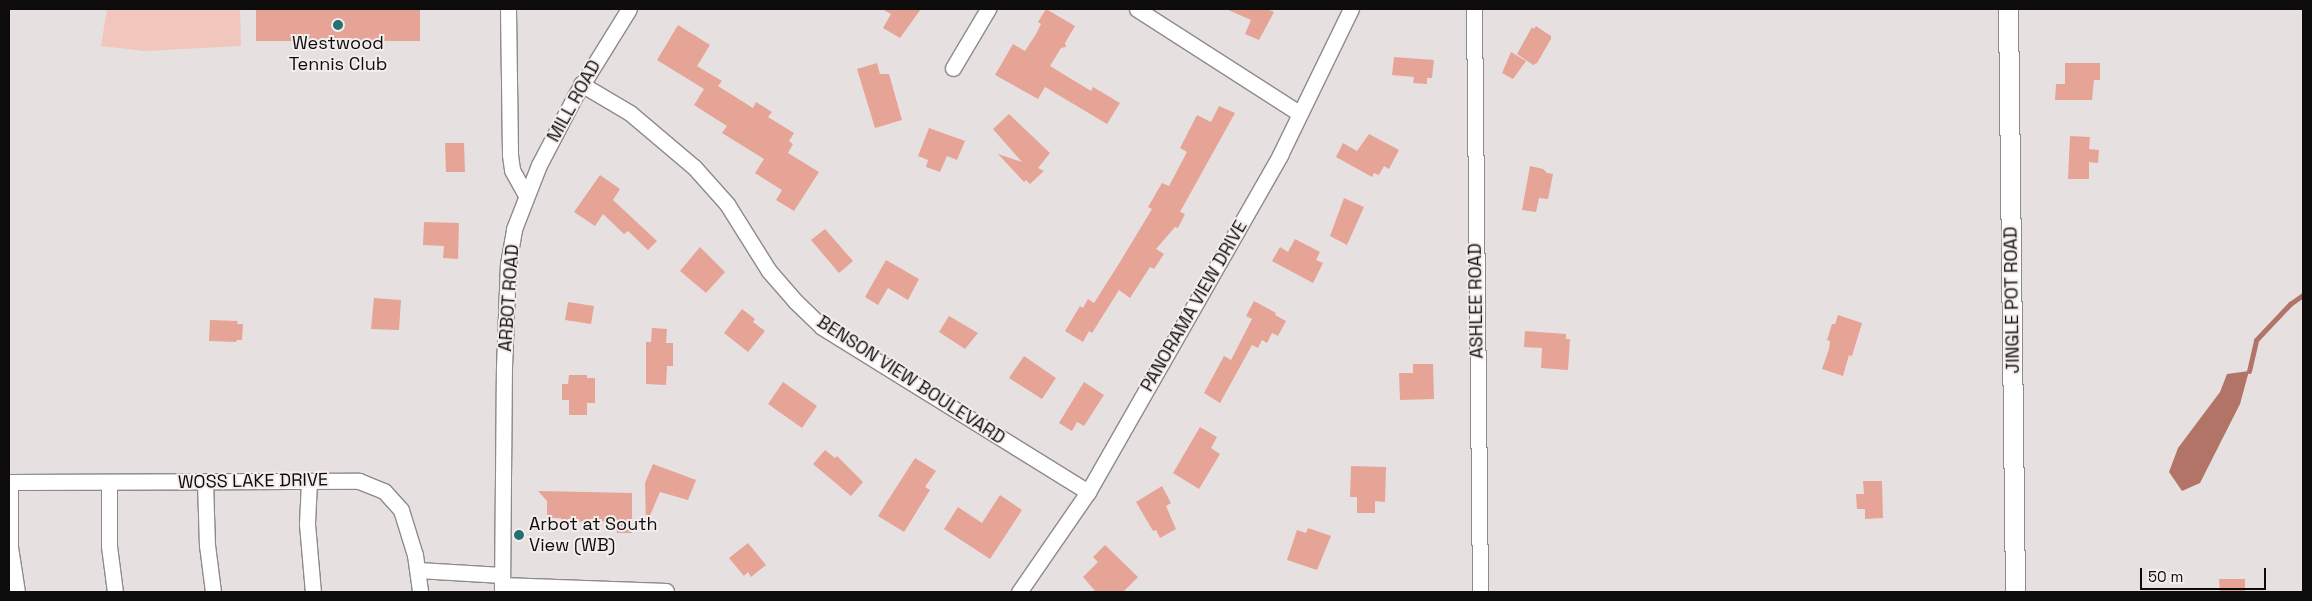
<!DOCTYPE html>
<html>
<head>
<meta charset="utf-8">
<style>
	body { margin:0 }
	#map { position:relative; width:2312px; height:601px; overflow:hidden; background:#e6e1e0; font-family:"Space Grotesk",sans-serif }
	div>[style] { position:absolute }
	[style*='--x'] { left:calc(var(--x)*1px); top:calc(var(--y)*1px); width:calc(var(--w)*1px); rotate:calc(var(--a)*1deg) }
	.green>* { inset:0; background:#f1c6bc }
	.water>* { inset:0; background:#b17467 }
	.stream>* { height:5px; margin:-2.5px; padding:0 2.5px; transform-origin:2.5px; border-radius:2.5px; background:#b17467 }
	.building>* { inset:0; background:#e5a496 }
	.roads { filter:drop-shadow(1px 0 #8f8a89) drop-shadow(-1px 0 #8f8a89) drop-shadow(0 1px #8f8a89) drop-shadow(0 -1px #8f8a89) }
	.minor>* { height:15px; margin:-7.5px; padding:0 7.5px; transform-origin:7.5px; border-radius:7.5px; background:#fff }
	.tertiary>* { height:19px; margin:-9.5px; padding:0 9.5px; transform-origin:9.5px; border-radius:9.5px; background:#fff }
	.dots>* { width:14px; height:14px; translate:-50% -50%; box-sizing:border-box; border:2px solid #f3eeed; border-radius:50% }
	span { translate:-50% -50%; white-space:nowrap; text-align:center; line-height:1.15; -webkit-text-stroke:4px #f3eeed; paint-order:stroke }
	.poi-label { font-size:18px; color:#0d0b0b }
	.left { translate:0 -50%; text-align:left }
	.street-label { font-size:18px; color:#0d0b0b }
	.frame { position:absolute; inset:0; border:10px solid #0d0b0b; pointer-events:none }
	.scale { position:absolute; left:2140px; top:568px; width:126px; height:22px; box-sizing:border-box; border:2px solid #0d0b0b; border-top:0; padding-left:6px; font-size:15px; line-height:18px; white-space:nowrap; color:#0d0b0b; -webkit-text-stroke:4px #f3eeed; paint-order:stroke }
</style>
</head>
<body>
<div id="map">
	<div class="green">
		<i style="clip-path:polygon(107px 9px,240px 9px,241px 46px,145px 51px,101px 46px)"></i>
	</div>
	<div class="water">
		<i style="clip-path:polygon(2249px 371px,2240px 404px,2200px 483px,2182px 491px,2169px 472px,2178px 448px,2220px 392px,2227px 374px)"></i>
	</div>
	<div class="stream">
		<i style="--x:2249;--y:371;--w:32;--a:-77"></i>
		<i style="--x:2256;--y:340;--w:50;--a:-46.6"></i>
		<i style="--x:2290;--y:304;--w:16;--a:-35"></i>
	</div>
	<div class="building">
		<i style="clip-path:polygon(256px 9px,420px 9px,420px 41px,256px 41px)"></i>
		<i style="clip-path:polygon(882px 9px,921px 9px,900px 38px,883px 28px,891px 14px)"></i>
		<i style="clip-path:polygon(1046px 9px,1075px 26px,1065px 43px,1066px 47px,1061px 48px,1050px 66px,1091px 91px,1093px 87px,1120px 103px,1107px 124px,1045px 87px,1038px 99px,995px 75px,1013px 44px,1025px 51px,1036px 34px,1041px 24px,1038px 22px)"></i>
		<i style="clip-path:polygon(1226px 9px,1267px 9px,1274px 12px,1259px 40px,1245px 34px,1251px 20px)"></i>
		<i style="clip-path:polygon(678px 25px,710px 45px,697px 66px,722px 81px,718px 86px,753px 108px,756px 102px,772px 112px,768px 117px,794px 133px,789px 141px,793px 144px,788px 153px,819px 172px,794px 211px,776px 200px,782px 190px,755px 173px,764px 159px,722px 133px,727px 126px,694px 105px,704px 89px,657px 60px)"></i>
		<i style="clip-path:polygon(1536px 26px,1551px 36px,1551px 39px,1537px 63px,1533px 65px,1517px 54px,1532px 27px,1534px 29px)"></i>
		<i style="clip-path:polygon(1511px 52px,1526px 61px,1513px 79px,1502px 73px)"></i>
		<i style="clip-path:polygon(1394px 57px,1434px 60px,1432px 78px,1427px 78px,1427px 84px,1413px 83px,1414px 77px,1392px 75px)"></i>
		<i style="clip-path:polygon(877px 63px,880px 74px,889px 74px,902px 120px,875px 128px,857px 69px)"></i>
		<i style="clip-path:polygon(2065px 63px,2100px 63px,2100px 80px,2094px 80px,2092px 100px,2055px 100px,2056px 84px,2065px 84px)"></i>
		<i style="clip-path:polygon(1219px 106px,1235px 113px,1180px 212px,1185px 214px,1178px 228px,1175px 227px,1156px 249px,1164px 254px,1154px 269px,1150px 267px,1130px 298px,1119px 290px,1092px 333px,1089px 331px,1083px 342px,1065px 331px,1080px 306px,1083px 308px,1088px 299px,1094px 303px,1120px 262px,1152px 209px,1148px 207px,1162px 183px,1169px 186px,1187px 152px,1180px 148px,1197px 115px,1211px 122px)"></i>
		<i style="clip-path:polygon(1009px 114px,1050px 153px,1038px 168px,1044px 171px,1030px 184px,1026px 180px,1024px 182px,998px 154px,1022px 162px,993px 129px)"></i>
		<i style="clip-path:polygon(929px 128px,965px 141px,957px 160px,947px 156px,940px 172px,926px 167px,928px 160px,918px 156px)"></i>
		<i style="clip-path:polygon(1369px 134px,1399px 150px,1389px 169px,1384px 166px,1379px 175px,1374px 173px,1372px 177px,1336px 157px,1343px 143px,1357px 151px)"></i>
		<i style="clip-path:polygon(2070px 136px,2090px 137px,2089px 149px,2099px 150px,2098px 163px,2089px 162px,2089px 179px,2068px 179px)"></i>
		<i style="clip-path:polygon(445px 143px,464px 143px,465px 172px,446px 172px)"></i>
		<i style="clip-path:polygon(1530px 166px,1543px 169px,1547px 173px,1553px 174px,1548px 199px,1539px 198px,1536px 212px,1522px 210px)"></i>
		<i style="clip-path:polygon(600px 175px,620px 189px,613px 200px,657px 241px,648px 250px,628px 231px,624px 234px,603px 214px,595px 226px,574px 212px)"></i>
		<i style="clip-path:polygon(1344px 198px,1364px 207px,1347px 245px,1330px 236px)"></i>
		<i style="clip-path:polygon(424px 222px,459px 223px,458px 259px,443px 258px,444px 246px,423px 245px)"></i>
		<i style="clip-path:polygon(825px 229px,853px 261px,839px 273px,811px 240px)"></i>
		<i style="clip-path:polygon(1295px 239px,1320px 252px,1316px 260px,1323px 263px,1313px 283px,1272px 261px,1280px 247px,1288px 252px)"></i>
		<i style="clip-path:polygon(700px 247px,725px 272px,706px 293px,680px 271px)"></i>
		<i style="clip-path:polygon(886px 260px,919px 279px,908px 300px,888px 288px,878px 305px,865px 297px)"></i>
		<i style="clip-path:polygon(374px 298px,401px 300px,399px 330px,371px 329px)"></i>
		<i style="clip-path:polygon(1254px 301px,1276px 313px,1275px 315px,1286px 321px,1278px 336px,1272px 333px,1267px 343px,1262px 340px,1258px 348px,1252px 345px,1220px 403px,1204px 393px,1224px 356px,1231px 360px,1252px 319px,1246px 316px)"></i>
		<i style="clip-path:polygon(568px 302px,594px 306px,591px 324px,565px 320px)"></i>
		<i style="clip-path:polygon(742px 309px,755px 319px,753px 322px,765px 331px,748px 352px,724px 333px)"></i>
		<i style="clip-path:polygon(1838px 315px,1862px 323px,1852px 356px,1849px 355px,1843px 376px,1822px 369px,1829px 349px,1830px 341px,1827px 340px,1832px 324px,1835px 324px)"></i>
		<i style="clip-path:polygon(949px 316px,978px 333px,965px 349px,939px 332px)"></i>
		<i style="clip-path:polygon(210px 320px,238px 321px,237px 324px,243px 324px,242px 340px,237px 340px,236px 342px,209px 341px)"></i>
		<i style="clip-path:polygon(652px 328px,667px 329px,666px 343px,673px 343px,673px 366px,667px 366px,666px 385px,646px 384px,646px 342px,651px 342px)"></i>
		<i style="clip-path:polygon(1525px 331px,1566px 334px,1566px 339px,1570px 339px,1568px 370px,1541px 368px,1542px 348px,1524px 347px)"></i>
		<i style="clip-path:polygon(1024px 356px,1056px 378px,1042px 399px,1009px 378px)"></i>
		<i style="clip-path:polygon(1413px 364px,1433px 364px,1434px 399px,1400px 400px,1399px 373px,1413px 373px)"></i>
		<i style="clip-path:polygon(569px 375px,587px 375px,587px 378px,595px 378px,595px 403px,587px 403px,587px 415px,569px 415px,569px 400px,562px 400px,562px 384px,568px 384px)"></i>
		<i style="clip-path:polygon(783px 382px,817px 406px,802px 428px,768px 404px)"></i>
		<i style="clip-path:polygon(1084px 382px,1104px 395px,1084px 426px,1077px 422px,1072px 431px,1059px 423px)"></i>
		<i style="clip-path:polygon(1200px 427px,1217px 437px,1211px 448px,1220px 454px,1199px 489px,1173px 473px)"></i>
		<i style="clip-path:polygon(825px 450px,835px 458px,837px 456px,863px 482px,851px 496px,813px 464px)"></i>
		<i style="clip-path:polygon(915px 458px,936px 471px,925px 487px,930px 490px,904px 532px,878px 516px)"></i>
		<i style="clip-path:polygon(653px 464px,696px 480px,688px 500px,660px 492px,646px 525px,645px 483px)"></i>
		<i style="clip-path:polygon(1351px 466px,1386px 467px,1385px 502px,1375px 501px,1375px 513px,1357px 513px,1357px 497px,1350px 497px)"></i>
		<i style="clip-path:polygon(1863px 481px,1882px 481px,1883px 518px,1865px 519px,1865px 509px,1857px 509px,1856px 494px,1864px 494px)"></i>
		<i style="clip-path:polygon(1162px 486px,1171px 503px,1166px 506px,1176px 529px,1160px 538px,1156px 530px,1153px 531px,1136px 502px)"></i>
		<i style="clip-path:polygon(538px 491px,632px 493px,632px 533px,617px 533px,616px 521px,561px 522px,561px 518px,550px 518px,547px 516px,547px 501px)"></i>
		<i style="clip-path:polygon(1000px 495px,1022px 510px,990px 559px,944px 529px,958px 507px,982px 523px)"></i>
		<i style="clip-path:polygon(1308px 528px,1331px 536px,1317px 570px,1287px 560px,1297px 530px,1306px 533px)"></i>
		<i style="clip-path:polygon(748px 543px,766px 565px,751px 577px,748px 572px,744px 576px,729px 558px)"></i>
		<i style="clip-path:polygon(1105px 545px,1138px 577px,1123px 592px,1096px 592px,1083px 577px,1098px 562px,1093px 557px)"></i>
		<i style="clip-path:polygon(2219px 579px,2245px 579px,2245px 592px,2220px 592px)"></i>
	</div>
	<div class="roads">
		<div class="minor">
			<i style="--x:508;--y:9;--w:146;--a:89.2"></i>
			<i style="--x:510;--y:155;--w:15;--a:82"></i>
			<i style="--x:512;--y:170;--w:29;--a:61"></i>
			<i style="--x:1137;--y:9;--w:193;--a:32.7"></i>
			<i style="--x:1474;--y:9;--w:583;--a:89.41"></i>
			<i style="--x:953;--y:68;--w:69;--a:-59.3"></i>
			<i style="--x:581;--y:84;--w:57;--a:30.6"></i>
			<i style="--x:630;--y:113;--w:84;--a:40.2"></i>
			<i style="--x:694;--y:167;--w:50;--a:48.3"></i>
			<i style="--x:727;--y:204;--w:79;--a:57.9"></i>
			<i style="--x:769;--y:271;--w:40;--a:49"></i>
			<i style="--x:795;--y:301;--w:37;--a:44"></i>
			<i style="--x:822;--y:327;--w:313;--a:31.8"></i>
			<i style="--x:309;--y:481;--w:43;--a:92.7"></i>
			<i style="--x:307;--y:524;--w:68;--a:85"></i>
			<i style="--x:9;--y:482;--w:350;--a:-0.2"></i>
			<i style="--x:359;--y:481;--w:27;--a:22"></i>
			<i style="--x:384;--y:491;--w:25;--a:48"></i>
			<i style="--x:401;--y:510;--w:47;--a:72.7"></i>
			<i style="--x:415;--y:555;--w:37;--a:82"></i>
			<i style="--x:10;--y:482;--w:65;--a:90"></i>
			<i style="--x:10;--y:547;--w:46;--a:81.2"></i>
			<i style="--x:109;--y:482;--w:64;--a:90"></i>
			<i style="--x:109;--y:546;--w:46;--a:82.6"></i>
			<i style="--x:205;--y:482;--w:63;--a:88.2"></i>
			<i style="--x:207;--y:545;--w:47;--a:82.7"></i>
			<i style="--x:418;--y:570;--w:84;--a:3.4"></i>
			<i style="--x:502;--y:585;--w:164;--a:2.1"></i>
			<i style="--x:502;--y:592;--w:225;--a:-89.5"></i>
			<i style="--x:504;--y:367;--w:103;--a:-87.8"></i>
			<i style="--x:508;--y:264;--w:36;--a:-80"></i>
			<i style="--x:514;--y:229;--w:69;--a:-68.7"></i>
			<i style="--x:539;--y:165;--w:78;--a:-62.4"></i>
			<i style="--x:575;--y:96;--w:102;--a:-58.2"></i>
			<i style="--x:1019;--y:592;--w:121;--a:-55.4"></i>
			<i style="--x:1088;--y:492;--w:388;--a:-60.3"></i>
			<i style="--x:1280;--y:155;--w:162;--a:-64.1"></i>
		</div>
		<div class="tertiary">
			<i style="--x:2008;--y:9;--w:583;--a:89.31"></i>
		</div>
	</div>
	<div class="dots">
		<i style="left:338px;top:25px;background:#257070"></i>
		<i style="left:519px;top:535px;background:#257070"></i>
	</div>
	<div class="poi-label">
		<span style="left:338px;top:54px">Westwood<br>Tennis Club</span>
		<span class="left" style="left:529px;top:535px">Arbot at South<br>View (WB)</span>
	</div>
	<div class="street-label">
		<span style="left:574px;top:101px;rotate:-61deg">MILL ROAD</span>
		<span style="left:509px;top:298px;rotate:-86deg">ARBOT ROAD</span>
		<span style="left:2012px;top:300px;rotate:-91deg">JINGLE POT ROAD</span>
		<span style="left:1476px;top:301px;rotate:-91deg">ASHLEE ROAD</span>
		<span style="left:1194px;top:306px;rotate:-60deg">PANORAMA VIEW DRIVE</span>
		<span style="left:911px;top:380px;rotate:33deg">BENSON VIEW BOULEVARD</span>
		<span style="left:253px;top:481px;rotate:-1deg">WOSS LAKE DRIVE</span>
	</div>
	<div class="frame"></div>
	<div class="scale">50 m</div>
</div>
</body>
</html>
